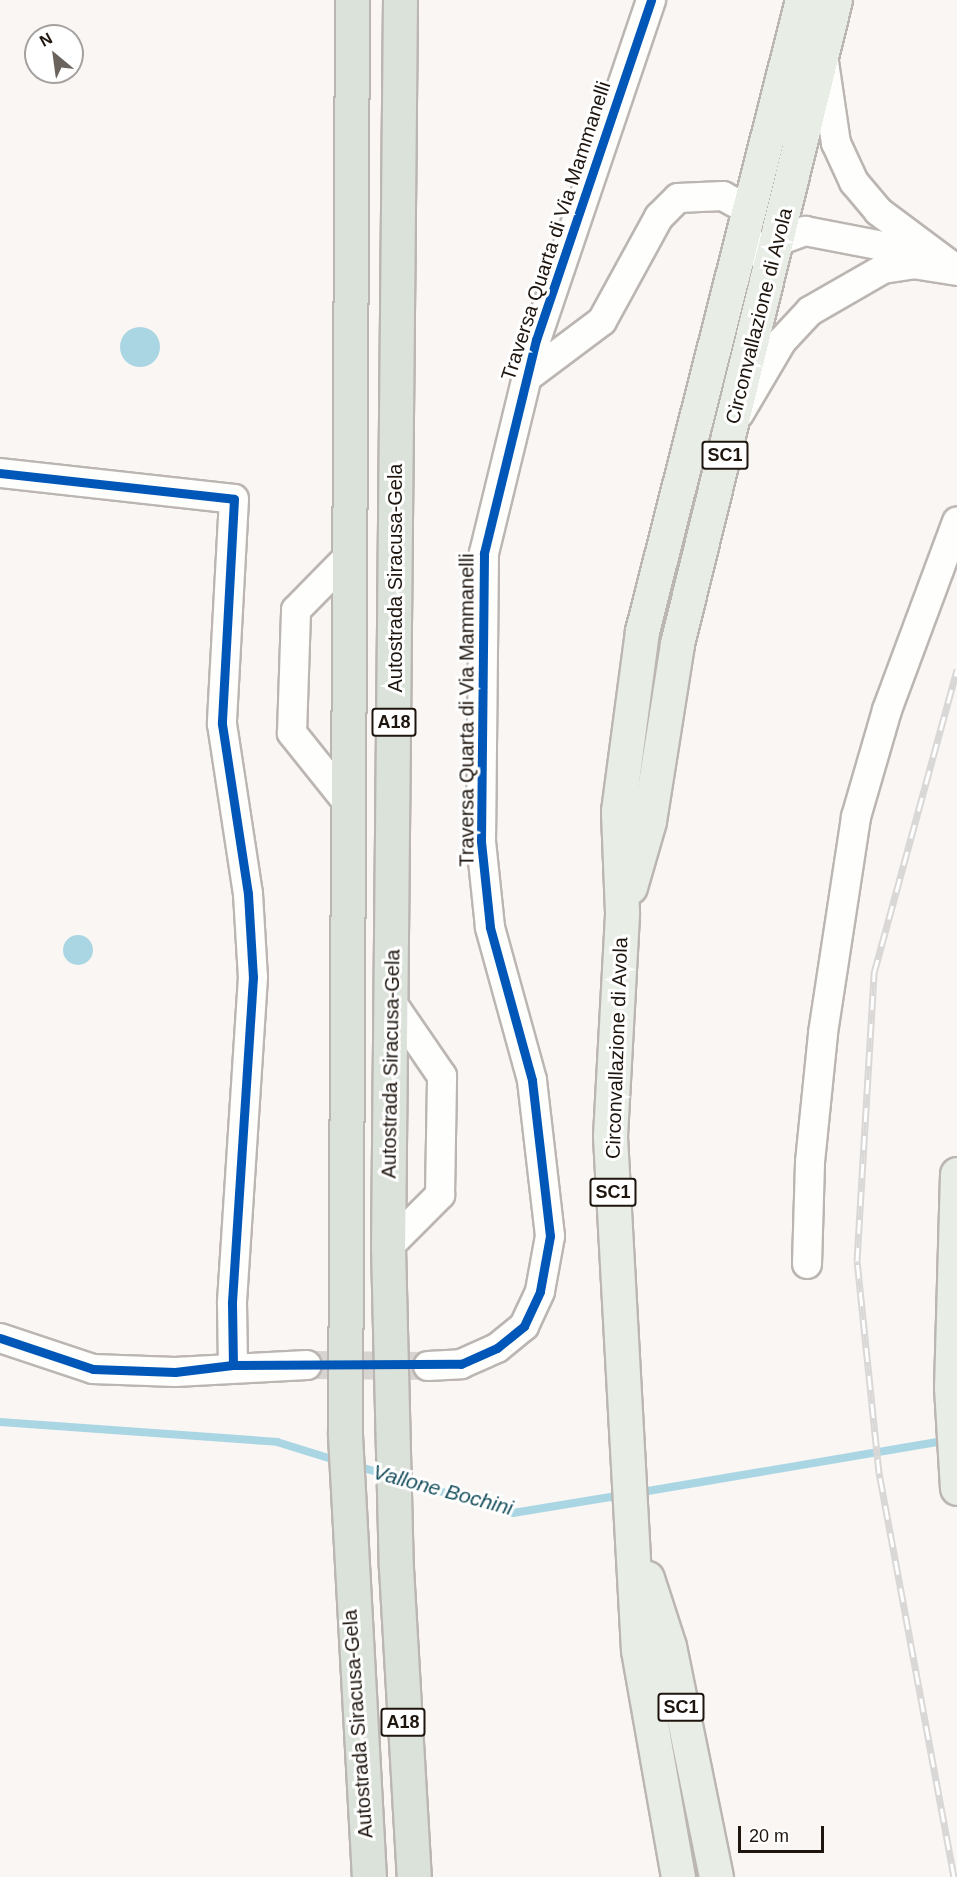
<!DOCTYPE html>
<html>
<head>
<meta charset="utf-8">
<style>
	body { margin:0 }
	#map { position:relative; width:957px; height:1877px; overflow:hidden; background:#f9f6f4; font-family:Arial,sans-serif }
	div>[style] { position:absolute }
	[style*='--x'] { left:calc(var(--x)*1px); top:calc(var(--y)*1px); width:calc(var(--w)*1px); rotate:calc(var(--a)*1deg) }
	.water>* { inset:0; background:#aad6e3 }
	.round { border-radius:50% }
	.stream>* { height:8px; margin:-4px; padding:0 4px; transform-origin:4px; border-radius:4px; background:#aad6e3 }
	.minor-tunnel>* { height:28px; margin-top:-14px; transform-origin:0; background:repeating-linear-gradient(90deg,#d8d4d2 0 28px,transparent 0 42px) }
	.roads { filter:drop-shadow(2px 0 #bcb6b2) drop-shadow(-2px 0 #bcb6b2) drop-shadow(0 2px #bcb6b2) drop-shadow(0 -2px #bcb6b2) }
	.minor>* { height:28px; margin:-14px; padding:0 14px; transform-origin:14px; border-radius:14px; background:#fefefd }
	.major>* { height:33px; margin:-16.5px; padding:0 16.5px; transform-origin:16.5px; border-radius:16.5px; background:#e8eee6 }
	.highway>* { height:33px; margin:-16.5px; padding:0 16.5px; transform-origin:16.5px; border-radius:16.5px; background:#dae2d9 }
	.rail>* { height:7px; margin-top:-3.5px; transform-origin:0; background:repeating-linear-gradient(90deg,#fff 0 14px,#dad8d7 0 28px); box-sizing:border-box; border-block:2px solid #dad8d7 }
	.cycleway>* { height:9px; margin:-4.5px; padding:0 4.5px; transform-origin:4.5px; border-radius:4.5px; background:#0057b8 }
	span { translate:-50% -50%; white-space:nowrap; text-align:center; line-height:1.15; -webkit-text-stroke:6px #fff; paint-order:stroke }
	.shield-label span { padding:2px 4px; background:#fff; border:2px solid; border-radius:4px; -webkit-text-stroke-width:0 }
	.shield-label { font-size:18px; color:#1e150e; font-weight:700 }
	.street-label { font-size:20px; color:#1e150e }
	.water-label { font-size:21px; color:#19505e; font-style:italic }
	.north { position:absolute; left:24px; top:24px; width:60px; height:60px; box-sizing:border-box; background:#fff; border:2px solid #a5a19f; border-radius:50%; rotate:331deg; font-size:16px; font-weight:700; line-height:24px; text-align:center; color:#1e150e }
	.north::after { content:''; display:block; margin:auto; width:21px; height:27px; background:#6b645e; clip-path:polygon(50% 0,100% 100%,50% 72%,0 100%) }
	.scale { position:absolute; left:738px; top:1826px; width:86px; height:27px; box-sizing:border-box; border:3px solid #1e150e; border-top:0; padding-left:8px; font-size:18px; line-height:21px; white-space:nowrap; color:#1e150e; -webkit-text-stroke:4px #fff; paint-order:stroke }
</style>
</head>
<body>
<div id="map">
	<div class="water">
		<i class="round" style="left:120px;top:327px;width:40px;height:40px"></i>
		<i class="round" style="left:63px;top:935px;width:30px;height:30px"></i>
	</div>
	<div class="stream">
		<i style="--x:0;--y:1422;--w:278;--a:4.1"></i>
		<i style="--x:277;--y:1442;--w:64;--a:17.3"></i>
		<i style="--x:353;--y:1465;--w:35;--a:16"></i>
		<i style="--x:399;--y:1479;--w:119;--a:16.6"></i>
		<i style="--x:513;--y:1513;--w:111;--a:-9.3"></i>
		<i style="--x:636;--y:1493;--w:316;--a:-9.6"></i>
	</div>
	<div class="minor-tunnel">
		<i style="--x:307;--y:1365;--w:121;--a:0.5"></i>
	</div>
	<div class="roads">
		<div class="minor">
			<i style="--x:824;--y:62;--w:82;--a:81.6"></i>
			<i style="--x:836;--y:143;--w:43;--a:65.2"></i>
			<i style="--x:854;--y:182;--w:38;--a:50"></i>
			<i style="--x:878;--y:211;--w:94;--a:36.7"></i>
			<i style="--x:738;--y:256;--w:72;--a:-20.5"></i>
			<i style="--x:805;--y:231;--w:127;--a:10.9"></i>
			<i style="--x:526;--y:378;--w:95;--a:-36.9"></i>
			<i style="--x:602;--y:321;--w:119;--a:-61.3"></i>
			<i style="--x:659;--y:217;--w:27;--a:-45"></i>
			<i style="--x:678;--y:198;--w:45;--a:-2.5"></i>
			<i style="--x:723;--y:196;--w:31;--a:29"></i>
			<i style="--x:739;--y:414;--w:85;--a:-59.5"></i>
			<i style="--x:782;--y:341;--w:41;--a:-47"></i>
			<i style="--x:810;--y:311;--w:84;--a:-29.9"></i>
			<i style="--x:883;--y:269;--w:30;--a:-9"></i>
			<i style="--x:913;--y:264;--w:45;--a:9"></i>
			<i style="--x:0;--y:473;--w:235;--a:6.3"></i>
			<i style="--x:234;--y:499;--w:225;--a:93.1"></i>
			<i style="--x:222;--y:724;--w:172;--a:81.3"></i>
			<i style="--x:248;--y:894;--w:83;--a:86.6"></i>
			<i style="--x:253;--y:977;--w:327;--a:93.7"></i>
			<i style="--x:232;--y:1303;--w:62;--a:89.1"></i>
			<i style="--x:348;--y:803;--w:90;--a:-128.7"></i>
			<i style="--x:292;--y:733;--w:123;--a:-88.1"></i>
			<i style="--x:296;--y:610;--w:77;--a:-45.5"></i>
			<i style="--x:388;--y:1247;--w:74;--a:-45"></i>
			<i style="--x:440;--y:1195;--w:119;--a:-89"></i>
			<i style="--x:442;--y:1076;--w:88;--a:-124.4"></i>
			<i style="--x:807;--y:1264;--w:102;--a:-88.3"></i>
			<i style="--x:810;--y:1162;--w:130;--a:-84.2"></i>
			<i style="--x:823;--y:1033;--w:219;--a:-81.3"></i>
			<i style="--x:856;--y:817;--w:111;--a:-73.8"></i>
			<i style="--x:887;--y:710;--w:201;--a:-69.6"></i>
			<i style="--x:0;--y:1338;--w:98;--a:18.4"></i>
			<i style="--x:93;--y:1369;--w:82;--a:2.1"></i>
			<i style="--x:175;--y:1372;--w:132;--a:-3"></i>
			<i style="--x:428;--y:1366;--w:33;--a:-3"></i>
			<i style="--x:461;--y:1364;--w:39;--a:-24"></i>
			<i style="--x:497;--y:1348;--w:35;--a:-39"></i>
			<i style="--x:524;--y:1326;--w:38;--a:-65"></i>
			<i style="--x:540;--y:1291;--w:56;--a:-79.7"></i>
			<i style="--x:550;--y:1236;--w:157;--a:-96.6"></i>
			<i style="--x:532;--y:1080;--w:159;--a:-105.4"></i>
			<i style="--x:490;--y:927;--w:86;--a:-96"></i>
			<i style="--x:481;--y:841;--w:288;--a:-89.4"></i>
			<i style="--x:484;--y:553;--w:219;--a:-76.3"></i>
			<i style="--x:536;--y:340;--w:359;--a:-71.3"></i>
		</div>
		<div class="major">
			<i style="--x:630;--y:887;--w:69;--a:-73.9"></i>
			<i style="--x:649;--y:821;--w:179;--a:-81"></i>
			<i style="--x:677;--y:644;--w:663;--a:-76.22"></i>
			<i style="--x:957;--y:1174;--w:213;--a:91.6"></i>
			<i style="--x:951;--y:1387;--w:101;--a:86.6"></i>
			<i style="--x:647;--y:1578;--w:71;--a:72.1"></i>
			<i style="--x:669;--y:1646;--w:236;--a:78.5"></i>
			<i style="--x:678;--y:1877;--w:230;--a:-100"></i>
			<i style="--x:638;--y:1650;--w:515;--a:-93.12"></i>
			<i style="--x:610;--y:1136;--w:224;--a:-86.9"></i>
			<i style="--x:622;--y:912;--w:101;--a:-92.3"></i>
			<i style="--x:618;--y:811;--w:182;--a:-82.4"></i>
			<i style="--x:642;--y:631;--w:651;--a:-75.77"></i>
		</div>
		<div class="highway">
			<i style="--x:352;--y:0;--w:1435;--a:90.28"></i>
			<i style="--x:345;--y:1435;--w:443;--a:86.9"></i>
			<i style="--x:400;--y:0;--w:1247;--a:90.55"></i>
			<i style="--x:388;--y:1247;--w:321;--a:88.6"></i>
			<i style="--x:396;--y:1568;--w:310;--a:86.7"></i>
		</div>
	</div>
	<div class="rail">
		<i style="--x:954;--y:1877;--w:411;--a:-100.5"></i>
		<i style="--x:879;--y:1473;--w:213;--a:-95.9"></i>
		<i style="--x:857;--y:1261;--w:289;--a:-86.6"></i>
		<i style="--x:874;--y:973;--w:315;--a:-74.7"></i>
	</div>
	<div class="cycleway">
		<i style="--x:0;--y:473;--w:235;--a:6.3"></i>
		<i style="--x:234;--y:499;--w:225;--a:93.1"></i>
		<i style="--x:222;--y:724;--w:172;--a:81.3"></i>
		<i style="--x:248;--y:894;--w:83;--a:86.6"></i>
		<i style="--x:253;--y:977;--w:327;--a:93.7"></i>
		<i style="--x:232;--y:1303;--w:62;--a:89.1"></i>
		<i style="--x:0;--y:1338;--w:98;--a:18.4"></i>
		<i style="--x:93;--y:1369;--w:82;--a:2.1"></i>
		<i style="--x:175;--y:1372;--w:58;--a:-6.9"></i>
		<i style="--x:233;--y:1365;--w:228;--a:-0.3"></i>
		<i style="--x:461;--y:1364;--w:39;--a:-24"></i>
		<i style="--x:497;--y:1348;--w:35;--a:-39"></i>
		<i style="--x:524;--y:1326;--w:38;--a:-65"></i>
		<i style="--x:540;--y:1291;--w:56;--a:-79.7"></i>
		<i style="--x:550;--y:1236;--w:157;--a:-96.6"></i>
		<i style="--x:532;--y:1080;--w:159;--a:-105.4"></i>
		<i style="--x:490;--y:927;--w:86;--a:-96"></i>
		<i style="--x:481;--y:841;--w:288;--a:-89.4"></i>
		<i style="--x:484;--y:553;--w:219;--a:-76.3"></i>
		<i style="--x:536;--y:340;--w:359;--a:-71.3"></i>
	</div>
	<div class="shield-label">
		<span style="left:725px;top:455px">SC1</span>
		<span style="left:394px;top:722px">A18</span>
		<span style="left:613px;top:1192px">SC1</span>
		<span style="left:681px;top:1707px">SC1</span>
		<span style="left:403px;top:1722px">A18</span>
	</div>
	<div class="street-label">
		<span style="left:556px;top:231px;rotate:-72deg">Traversa Quarta di Via Mammanelli</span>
		<span style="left:759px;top:316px;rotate:-76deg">Circonvallazione di Avola</span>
		<span style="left:395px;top:578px;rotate:-90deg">Autostrada Siracusa-Gela</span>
		<span style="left:467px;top:710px;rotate:-90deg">Traversa Quarta di Via Mammanelli</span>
		<span style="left:617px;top:1048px;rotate:-88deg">Circonvallazione di Avola</span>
		<span style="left:391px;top:1064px;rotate:-89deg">Autostrada Siracusa-Gela</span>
		<span style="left:358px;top:1724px;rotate:-94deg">Autostrada Siracusa-Gela</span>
	</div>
	<div class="water-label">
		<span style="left:443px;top:1490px;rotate:15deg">Vallone Bochini</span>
	</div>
	<div class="north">N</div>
	<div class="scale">20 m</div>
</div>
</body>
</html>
